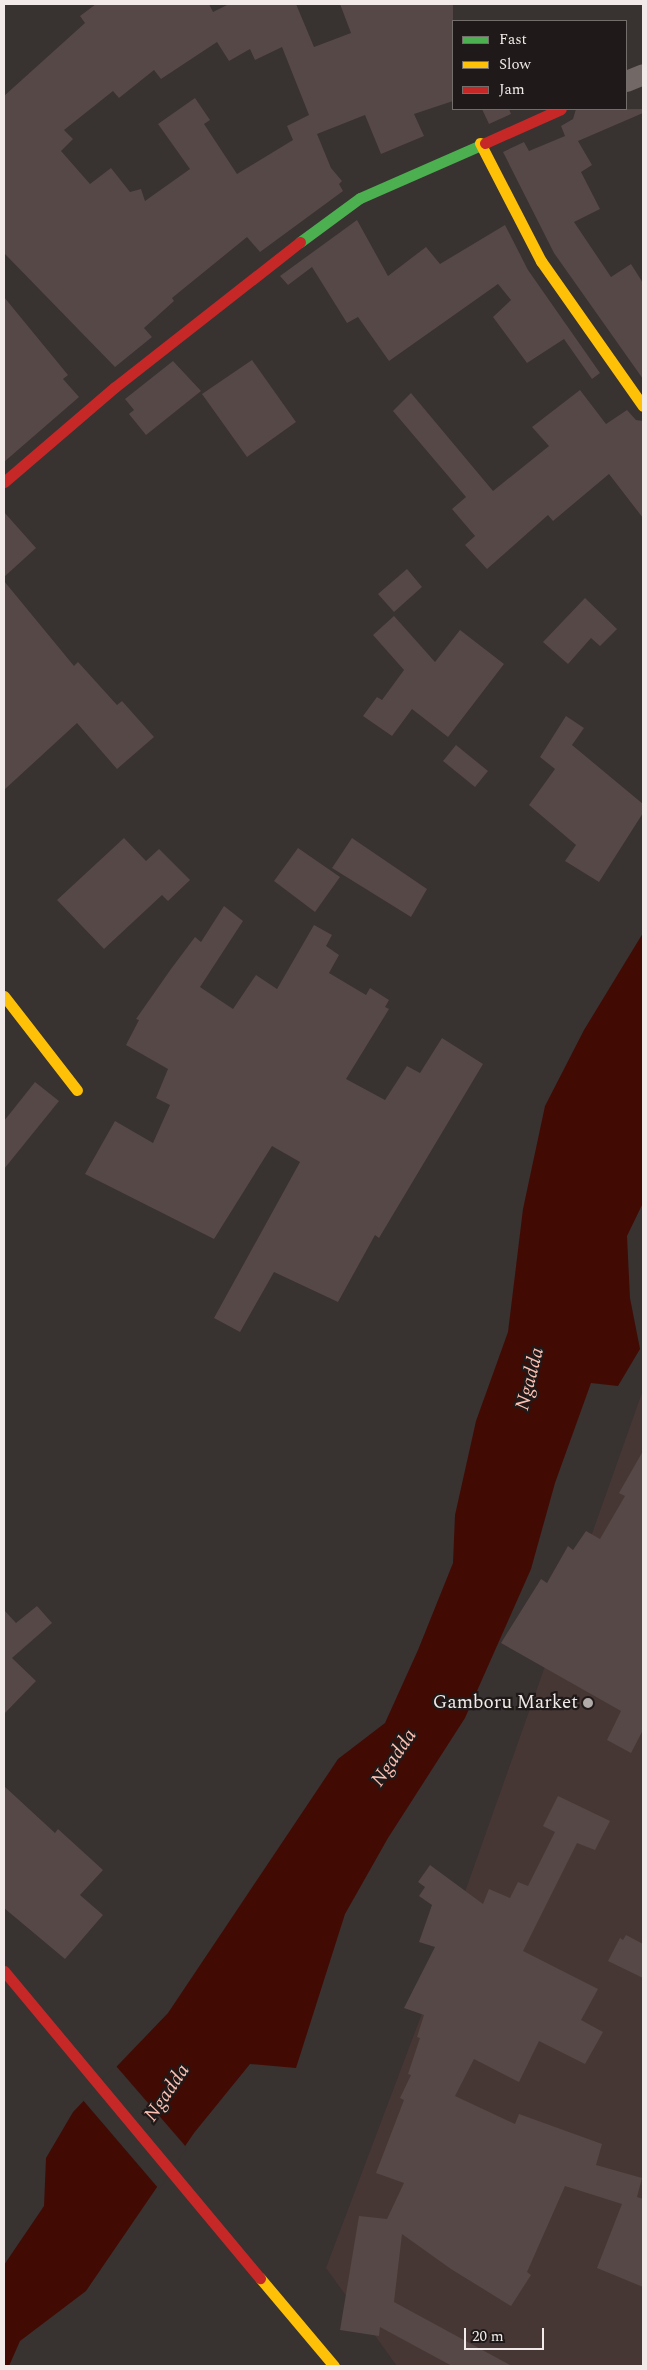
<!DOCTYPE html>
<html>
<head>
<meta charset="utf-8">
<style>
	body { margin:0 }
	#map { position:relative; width:647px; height:2370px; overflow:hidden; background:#383231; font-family:Spectral,serif }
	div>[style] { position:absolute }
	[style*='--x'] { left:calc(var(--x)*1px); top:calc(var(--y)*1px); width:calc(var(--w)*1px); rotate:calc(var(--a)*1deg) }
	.built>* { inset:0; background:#473734 }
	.water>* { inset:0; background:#410b04 }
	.pier>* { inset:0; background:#383231 }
	.building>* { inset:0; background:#564846 }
	.street>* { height:21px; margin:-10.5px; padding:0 10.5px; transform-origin:10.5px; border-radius:10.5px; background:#726865 }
	.fast>* { height:11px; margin:-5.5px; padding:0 5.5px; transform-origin:5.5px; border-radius:5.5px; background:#4caf50 }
	.slow>* { height:11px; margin:-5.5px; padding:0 5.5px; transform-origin:5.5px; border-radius:5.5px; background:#ffc107 }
	.jam>* { height:11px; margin:-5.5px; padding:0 5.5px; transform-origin:5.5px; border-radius:5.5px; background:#c62828 }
	.dots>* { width:14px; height:14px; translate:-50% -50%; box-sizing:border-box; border:2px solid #1f1a19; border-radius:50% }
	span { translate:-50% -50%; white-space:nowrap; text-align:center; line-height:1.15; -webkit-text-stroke:4.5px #1f1a19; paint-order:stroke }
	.poi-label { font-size:19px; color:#f1eae8 }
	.right { translate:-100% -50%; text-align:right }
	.water-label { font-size:20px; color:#fcc0b2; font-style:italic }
	.frame { position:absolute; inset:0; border:5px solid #f1eae8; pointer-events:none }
	.legend { position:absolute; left:452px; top:20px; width:175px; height:90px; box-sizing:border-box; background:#1f1a19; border:1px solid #736d6c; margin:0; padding:6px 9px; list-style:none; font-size:15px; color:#f1eae8 }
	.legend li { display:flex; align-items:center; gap:10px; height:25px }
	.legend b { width:25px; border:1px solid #736d6c }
	.scale { position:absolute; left:464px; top:2328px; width:80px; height:22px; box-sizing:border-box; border:2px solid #f1eae8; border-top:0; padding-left:6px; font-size:15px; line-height:18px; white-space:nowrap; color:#f1eae8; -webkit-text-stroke:4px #1f1a19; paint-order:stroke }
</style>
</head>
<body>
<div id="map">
	<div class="built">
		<i style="clip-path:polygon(643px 1390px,643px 2366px,397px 2366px,326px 2268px,421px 2016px)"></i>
	</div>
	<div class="water">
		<i style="clip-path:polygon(643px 933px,643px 1203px,627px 1236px,630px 1298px,640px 1349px,618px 1386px,591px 1383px,555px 1483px,531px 1569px,465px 1718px,388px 1838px,345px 1914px,296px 2068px,250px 2064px,194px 2133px,86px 2291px,20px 2341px,9px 2366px,4px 2366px,4px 2265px,44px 2206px,46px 2158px,73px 2112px,168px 2013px,338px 1759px,385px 1723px,418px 1650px,453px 1563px,455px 1515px,476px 1421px,508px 1332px,523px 1209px,545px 1106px,584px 1030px)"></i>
	</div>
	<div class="pier">
		<i style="clip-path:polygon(116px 2066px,187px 2148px,159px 2189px,82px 2099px)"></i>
	</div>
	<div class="building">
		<i style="clip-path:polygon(evenodd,96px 4px,209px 4px,213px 12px,229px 4px,296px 4px,314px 47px,351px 33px,340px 4px,453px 4px,453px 101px,414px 114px,424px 136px,381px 154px,365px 115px,317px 134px,331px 168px,342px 181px,339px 184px,343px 191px,260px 252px,247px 237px,172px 298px,174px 301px,144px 328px,152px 337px,115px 367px,4px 253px,4px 96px,85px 23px,80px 16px,96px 4px,217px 42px,229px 61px,250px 49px,255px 60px,282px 47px,309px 115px,287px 126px,293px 140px,237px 174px,204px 124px,210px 120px,195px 98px,158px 124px,190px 169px,145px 201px,141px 189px,130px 192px,111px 168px,90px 184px,61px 151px,73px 139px,64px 130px,113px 91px,119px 98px,154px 70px,161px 79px,217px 42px)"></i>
		<i style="clip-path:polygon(482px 109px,509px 109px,511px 114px,489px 124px)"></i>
		<i style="clip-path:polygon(576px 109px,643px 109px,643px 113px,578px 141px,592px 165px,581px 172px,600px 209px,574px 222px,611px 277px,631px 264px,643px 283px,643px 379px,554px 253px,503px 152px,524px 142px,529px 151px,565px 136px,561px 126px,573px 119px)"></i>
		<i style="clip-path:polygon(357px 220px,388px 276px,426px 247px,440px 264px,505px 225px,528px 270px,600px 373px,592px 379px,564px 339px,527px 363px,493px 317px,511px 300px,498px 284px,389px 361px,358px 317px,347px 323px,312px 267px,288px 285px,280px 276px)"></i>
		<i style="clip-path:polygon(4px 297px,68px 375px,63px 379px,79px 397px,4px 462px)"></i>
		<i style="clip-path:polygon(252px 360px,296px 422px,247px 457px,202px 394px)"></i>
		<i style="clip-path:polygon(173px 361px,201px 391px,146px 435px,129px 414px,134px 410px,125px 399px)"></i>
		<i style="clip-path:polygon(580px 390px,606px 424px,627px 410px,636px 420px,643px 421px,643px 518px,609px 474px,553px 521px,548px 515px,487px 569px,465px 545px,475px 536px,452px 509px,466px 497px,393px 411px,411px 393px,493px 491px,549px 446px,532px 427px)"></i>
		<i style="clip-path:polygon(4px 512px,36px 548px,4px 577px)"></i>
		<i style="clip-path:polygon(407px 569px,422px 587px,394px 612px,378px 594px)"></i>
		<i style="clip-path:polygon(4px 581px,74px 666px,78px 662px,117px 705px,122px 701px,154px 737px,117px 769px,77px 723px,4px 790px)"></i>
		<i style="clip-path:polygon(585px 598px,617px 629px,600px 646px,591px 638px,568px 664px,543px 642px)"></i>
		<i style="clip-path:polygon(394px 616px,435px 662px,460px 630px,504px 664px,448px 737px,412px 709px,392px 736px,363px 716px,377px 697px,382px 700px,404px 670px,373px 635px)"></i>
		<i style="clip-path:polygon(566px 716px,584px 728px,572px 745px,643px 804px,643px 813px,599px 882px,565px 861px,576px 845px,529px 805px,555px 769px,540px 757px)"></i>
		<i style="clip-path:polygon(456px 745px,488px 771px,475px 787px,443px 761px)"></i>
		<i style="clip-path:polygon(124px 838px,146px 861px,159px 849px,190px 880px,168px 901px,162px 895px,104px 949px,57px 900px)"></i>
		<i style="clip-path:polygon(352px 838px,427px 889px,411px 917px,332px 868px)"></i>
		<i style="clip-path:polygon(298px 848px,340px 877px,315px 912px,274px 881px)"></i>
		<i style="clip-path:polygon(224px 906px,243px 921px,200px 987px,233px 1009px,256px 975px,277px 989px,314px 925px,332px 935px,326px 946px,339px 955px,329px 973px,366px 995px,370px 988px,389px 1000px,385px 1007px,389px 1009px,346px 1079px,385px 1100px,407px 1066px,420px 1073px,442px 1038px,483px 1064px,379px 1238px,375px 1235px,338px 1302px,274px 1272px,240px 1332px,214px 1318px,300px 1162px,272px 1146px,214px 1239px,85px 1174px,115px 1121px,153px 1143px,170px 1105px,156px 1098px,168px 1069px,126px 1045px,139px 1020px,136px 1019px,171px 969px,195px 937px,201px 942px)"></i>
		<i style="clip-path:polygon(35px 1082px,59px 1101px,4px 1169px,4px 1121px)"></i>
		<i style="clip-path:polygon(643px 1451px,643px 1730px,631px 1753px,607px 1740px,621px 1711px,501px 1643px,541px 1579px,547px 1583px,568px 1546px,573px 1550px,586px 1531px,600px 1539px,625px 1496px,619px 1493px)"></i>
		<i style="clip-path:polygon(37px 1606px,52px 1623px,12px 1658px,36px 1681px,4px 1714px,4px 1610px,16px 1623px)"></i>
		<i style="clip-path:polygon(4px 1786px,55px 1833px,58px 1829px,103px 1870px,80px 1895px,103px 1915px,65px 1959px,4px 1908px)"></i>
		<i style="clip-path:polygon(558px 1796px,610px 1821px,595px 1850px,577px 1843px,523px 1951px,598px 1989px,581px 2020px,603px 2032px,585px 2064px,539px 2041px,519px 2082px,474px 2059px,455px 2096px,515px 2124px,519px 2114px,602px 2144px,596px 2165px,642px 2178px,637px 2197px,643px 2199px,643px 2287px,597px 2268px,622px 2204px,565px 2186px,527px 2272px,531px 2275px,511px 2306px,451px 2269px,402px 2234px,394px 2302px,512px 2366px,452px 2366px,380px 2327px,379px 2336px,340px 2330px,359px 2216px,387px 2219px,404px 2183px,376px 2173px,404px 2100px,400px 2098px,411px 2075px,408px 2074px,420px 2038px,417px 2037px,424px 2015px,404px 2008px,435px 1947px,419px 1942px,432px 1905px,419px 1896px,425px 1887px,418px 1882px,430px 1865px,483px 1904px,489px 1889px,510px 1898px,518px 1882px,528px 1886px,555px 1832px,543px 1826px)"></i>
		<i style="clip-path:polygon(626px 1935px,643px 1944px,643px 1978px,608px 1961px,620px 1938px,623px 1940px)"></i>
	</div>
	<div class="street">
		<i style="--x:626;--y:81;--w:18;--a:-22"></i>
	</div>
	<div class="fast">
		<i style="--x:300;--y:242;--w:74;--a:-36.3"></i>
		<i style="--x:360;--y:198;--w:137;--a:-23.7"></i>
	</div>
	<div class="slow">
		<i style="--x:480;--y:143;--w:133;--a:62.7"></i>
		<i style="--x:541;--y:261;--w:177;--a:54.9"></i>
		<i style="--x:4;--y:996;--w:119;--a:52.2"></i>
		<i style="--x:260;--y:2278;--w:115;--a:49.9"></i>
	</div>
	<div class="jam">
		<i style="--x:485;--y:143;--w:83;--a:-24.1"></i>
		<i style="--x:4;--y:482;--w:146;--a:-40.6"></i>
		<i style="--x:115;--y:387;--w:235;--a:-38.1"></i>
		<i style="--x:4;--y:1971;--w:400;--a:50.2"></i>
	</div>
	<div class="dots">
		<i style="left:588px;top:1703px;background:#b0aaa8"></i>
	</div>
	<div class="poi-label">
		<span class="right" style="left:578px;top:1703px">Gamboru Market</span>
	</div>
	<div class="water-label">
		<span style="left:530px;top:1379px;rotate:-76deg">Ngadda</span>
		<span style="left:394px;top:1758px;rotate:-56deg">Ngadda</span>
		<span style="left:167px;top:2093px;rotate:-56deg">Ngadda</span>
	</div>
	<div class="frame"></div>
	<ul class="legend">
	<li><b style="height:6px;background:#4caf50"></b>Fast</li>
	<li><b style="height:6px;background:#ffc107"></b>Slow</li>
	<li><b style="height:6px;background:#c62828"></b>Jam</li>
	</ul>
	<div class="scale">20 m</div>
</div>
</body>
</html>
